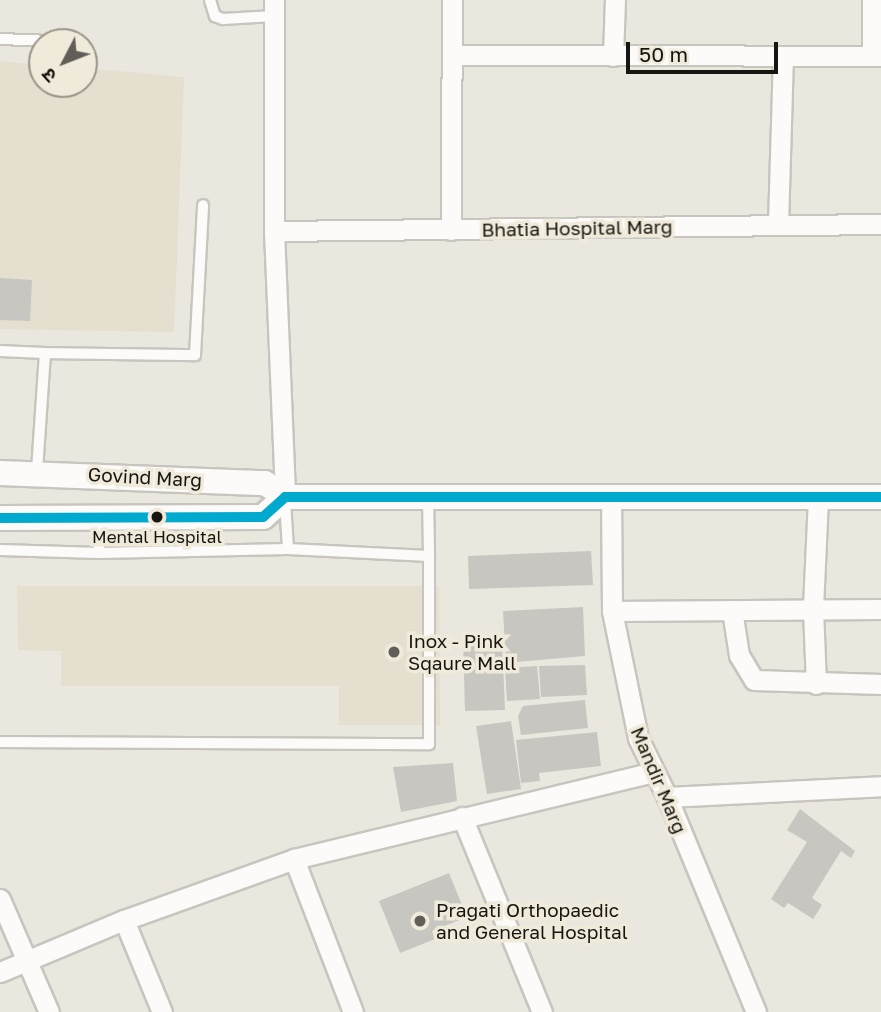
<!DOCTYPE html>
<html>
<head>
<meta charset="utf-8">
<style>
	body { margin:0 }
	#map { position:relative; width:881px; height:1012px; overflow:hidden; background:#eae7df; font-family:"Golos Text","Noto Sans Devanagari",sans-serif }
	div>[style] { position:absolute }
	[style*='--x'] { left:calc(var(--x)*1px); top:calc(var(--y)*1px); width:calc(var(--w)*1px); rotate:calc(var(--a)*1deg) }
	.built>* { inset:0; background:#e4dfce }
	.building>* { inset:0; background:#c8c6c0 }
	.roads { filter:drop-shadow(2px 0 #c8c5bf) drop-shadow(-2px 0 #c8c5bf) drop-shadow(0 2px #c8c5bf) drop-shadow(0 -2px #c8c5bf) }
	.service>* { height:10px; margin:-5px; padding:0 5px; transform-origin:5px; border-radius:5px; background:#fcfbfa }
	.minor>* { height:19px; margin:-9.5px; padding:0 9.5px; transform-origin:9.5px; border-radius:9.5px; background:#fcfbfa }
	.tertiary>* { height:24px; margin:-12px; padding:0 12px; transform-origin:12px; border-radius:12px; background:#fcfbfa }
	.bus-1>* { height:10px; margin:-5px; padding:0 5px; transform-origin:5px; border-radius:5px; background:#00a9ce }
	.dots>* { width:19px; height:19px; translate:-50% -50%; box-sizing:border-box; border:4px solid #efeada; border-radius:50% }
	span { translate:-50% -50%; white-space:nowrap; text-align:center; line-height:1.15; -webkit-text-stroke:7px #efeada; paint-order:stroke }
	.bus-label { font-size:17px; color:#17150f }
	.street-label { font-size:19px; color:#17150f }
	.poi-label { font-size:19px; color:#17150f }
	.left { translate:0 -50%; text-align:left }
	.north { position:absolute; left:28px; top:28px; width:70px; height:70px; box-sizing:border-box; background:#efeada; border:2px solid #999589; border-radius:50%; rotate:228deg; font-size:19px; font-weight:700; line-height:28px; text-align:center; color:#17150f }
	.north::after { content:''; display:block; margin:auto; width:24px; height:32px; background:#615e58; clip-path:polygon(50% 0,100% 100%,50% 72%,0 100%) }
	.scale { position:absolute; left:626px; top:42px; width:152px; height:32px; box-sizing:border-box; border:4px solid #17150f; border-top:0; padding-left:9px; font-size:21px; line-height:24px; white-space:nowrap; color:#17150f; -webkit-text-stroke:5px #efeada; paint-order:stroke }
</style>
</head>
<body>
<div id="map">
	<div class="built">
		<i style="clip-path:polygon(0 61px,42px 65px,42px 84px,84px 84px,84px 68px,184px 77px,174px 332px,0 329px)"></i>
		<i style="clip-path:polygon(17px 586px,439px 586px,440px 725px,339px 725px,339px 686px,61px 686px,61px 651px,18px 650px)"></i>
	</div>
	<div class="building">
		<i style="clip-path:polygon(0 278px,32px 280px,30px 321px,0 320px)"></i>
		<i style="clip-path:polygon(591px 551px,593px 585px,469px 589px,468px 556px)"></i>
		<i style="clip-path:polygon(583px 607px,585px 656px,506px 663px,503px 611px)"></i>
		<i style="clip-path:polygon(502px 638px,505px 710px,465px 711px,463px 640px)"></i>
		<i style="clip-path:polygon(585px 665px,587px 695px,541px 697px,539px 666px)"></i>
		<i style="clip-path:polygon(537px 666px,540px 699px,507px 701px,505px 668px)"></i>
		<i style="clip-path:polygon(585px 700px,588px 728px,521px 735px,518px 716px,523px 706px)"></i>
		<i style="clip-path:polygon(511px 721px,521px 789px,487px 794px,476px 726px)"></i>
		<i style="clip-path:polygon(597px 732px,601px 766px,539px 773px,540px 781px,521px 783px,516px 740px)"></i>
		<i style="clip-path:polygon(453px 763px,457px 801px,401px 812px,393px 767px)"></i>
		<i style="clip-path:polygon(800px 809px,855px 851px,851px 858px,841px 851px,812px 898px,822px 905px,813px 919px,788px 903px,784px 908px,771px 899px,807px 842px,787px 830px)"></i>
		<i style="clip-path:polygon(449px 873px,467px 917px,432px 931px,435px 939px,400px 953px,379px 901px)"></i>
	</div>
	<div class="roads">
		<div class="service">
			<i style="--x:210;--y:0;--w:17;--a:73"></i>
			<i style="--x:215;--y:16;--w:9;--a:21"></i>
			<i style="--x:223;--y:19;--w:51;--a:-3.4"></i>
			<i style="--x:0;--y:39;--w:53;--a:2.2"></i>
			<i style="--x:0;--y:351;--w:45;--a:2.5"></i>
			<i style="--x:45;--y:353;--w:118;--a:93.9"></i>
			<i style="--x:45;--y:353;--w:150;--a:0.8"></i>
			<i style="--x:195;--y:355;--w:150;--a:-86.9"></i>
			<i style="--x:428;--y:497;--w:59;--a:89"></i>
			<i style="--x:99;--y:518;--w:35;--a:90"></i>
			<i style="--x:99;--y:553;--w:189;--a:-1.2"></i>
			<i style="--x:288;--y:549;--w:48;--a:-93.6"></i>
			<i style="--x:0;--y:550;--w:99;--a:1.7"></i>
			<i style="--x:0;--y:742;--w:429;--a:0.3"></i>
			<i style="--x:429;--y:744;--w:188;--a:-90"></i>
			<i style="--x:429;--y:556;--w:141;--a:-177.2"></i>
		</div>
		<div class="minor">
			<i style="--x:274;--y:0;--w:231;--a:90"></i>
			<i style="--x:274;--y:231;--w:266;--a:87.6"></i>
			<i style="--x:872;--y:0;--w:56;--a:90"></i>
			<i style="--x:452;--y:55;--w:429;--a:0.1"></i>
			<i style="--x:613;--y:56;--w:56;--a:-88"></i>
			<i style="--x:778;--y:224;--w:168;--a:-88.3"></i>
			<i style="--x:451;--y:230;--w:230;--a:-89.8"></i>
			<i style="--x:274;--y:231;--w:607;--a:-0.66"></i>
			<i style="--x:611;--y:494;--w:117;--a:89.5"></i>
			<i style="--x:612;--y:611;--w:130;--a:78.4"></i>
			<i style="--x:638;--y:738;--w:66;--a:63.8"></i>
			<i style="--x:667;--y:797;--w:233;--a:67.5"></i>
			<i style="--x:732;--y:610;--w:46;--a:81.2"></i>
			<i style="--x:739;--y:655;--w:29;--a:59"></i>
			<i style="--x:754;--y:680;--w:127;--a:1.8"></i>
			<i style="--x:612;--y:611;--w:269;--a:-0.4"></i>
			<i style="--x:816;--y:684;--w:76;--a:-92.3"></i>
			<i style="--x:813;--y:608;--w:111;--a:-87.4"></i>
			<i style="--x:667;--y:797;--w:214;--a:-2.9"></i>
			<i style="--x:462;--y:817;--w:211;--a:67.7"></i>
			<i style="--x:294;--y:859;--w:164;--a:68.9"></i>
			<i style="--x:0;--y:899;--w:123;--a:66.6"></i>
			<i style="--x:124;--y:920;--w:100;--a:67.6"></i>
			<i style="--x:0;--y:972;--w:134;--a:-22.8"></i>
			<i style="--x:124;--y:920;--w:181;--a:-19.7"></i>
			<i style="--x:294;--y:859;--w:370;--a:-13.6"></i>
		</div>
		<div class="tertiary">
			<i style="--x:0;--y:473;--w:265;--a:2.2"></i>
			<i style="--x:265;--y:483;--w:24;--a:35"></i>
			<i style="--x:285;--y:497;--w:596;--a:0"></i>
			<i style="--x:0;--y:518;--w:263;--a:-0.2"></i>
			<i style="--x:263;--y:517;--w:30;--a:-42"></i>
		</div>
	</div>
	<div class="bus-1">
		<i style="--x:0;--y:518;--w:263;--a:-0.2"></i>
		<i style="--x:263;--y:517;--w:30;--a:-42"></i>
		<i style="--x:285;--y:497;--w:596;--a:0"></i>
	</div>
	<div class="dots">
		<i style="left:157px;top:517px;background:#17150f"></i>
		<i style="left:394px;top:652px;background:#615e58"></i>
		<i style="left:420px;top:921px;background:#615e58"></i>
	</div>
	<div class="bus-label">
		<span style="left:157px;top:537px">Mental Hospital</span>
	</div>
	<div class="street-label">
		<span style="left:577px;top:228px;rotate:-1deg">Bhatia Hospital Marg</span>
		<span style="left:145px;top:477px;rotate:3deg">Govind Marg</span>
		<span style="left:659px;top:780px;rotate:67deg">Mandir Marg</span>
	</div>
	<div class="poi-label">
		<span class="left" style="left:408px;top:652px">Inox - Pink<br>Sqaure Mall</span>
		<span class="left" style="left:436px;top:921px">Pragati Orthopaedic<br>and General Hospital</span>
	</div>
	<div class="north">उ</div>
	<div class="scale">50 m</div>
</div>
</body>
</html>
